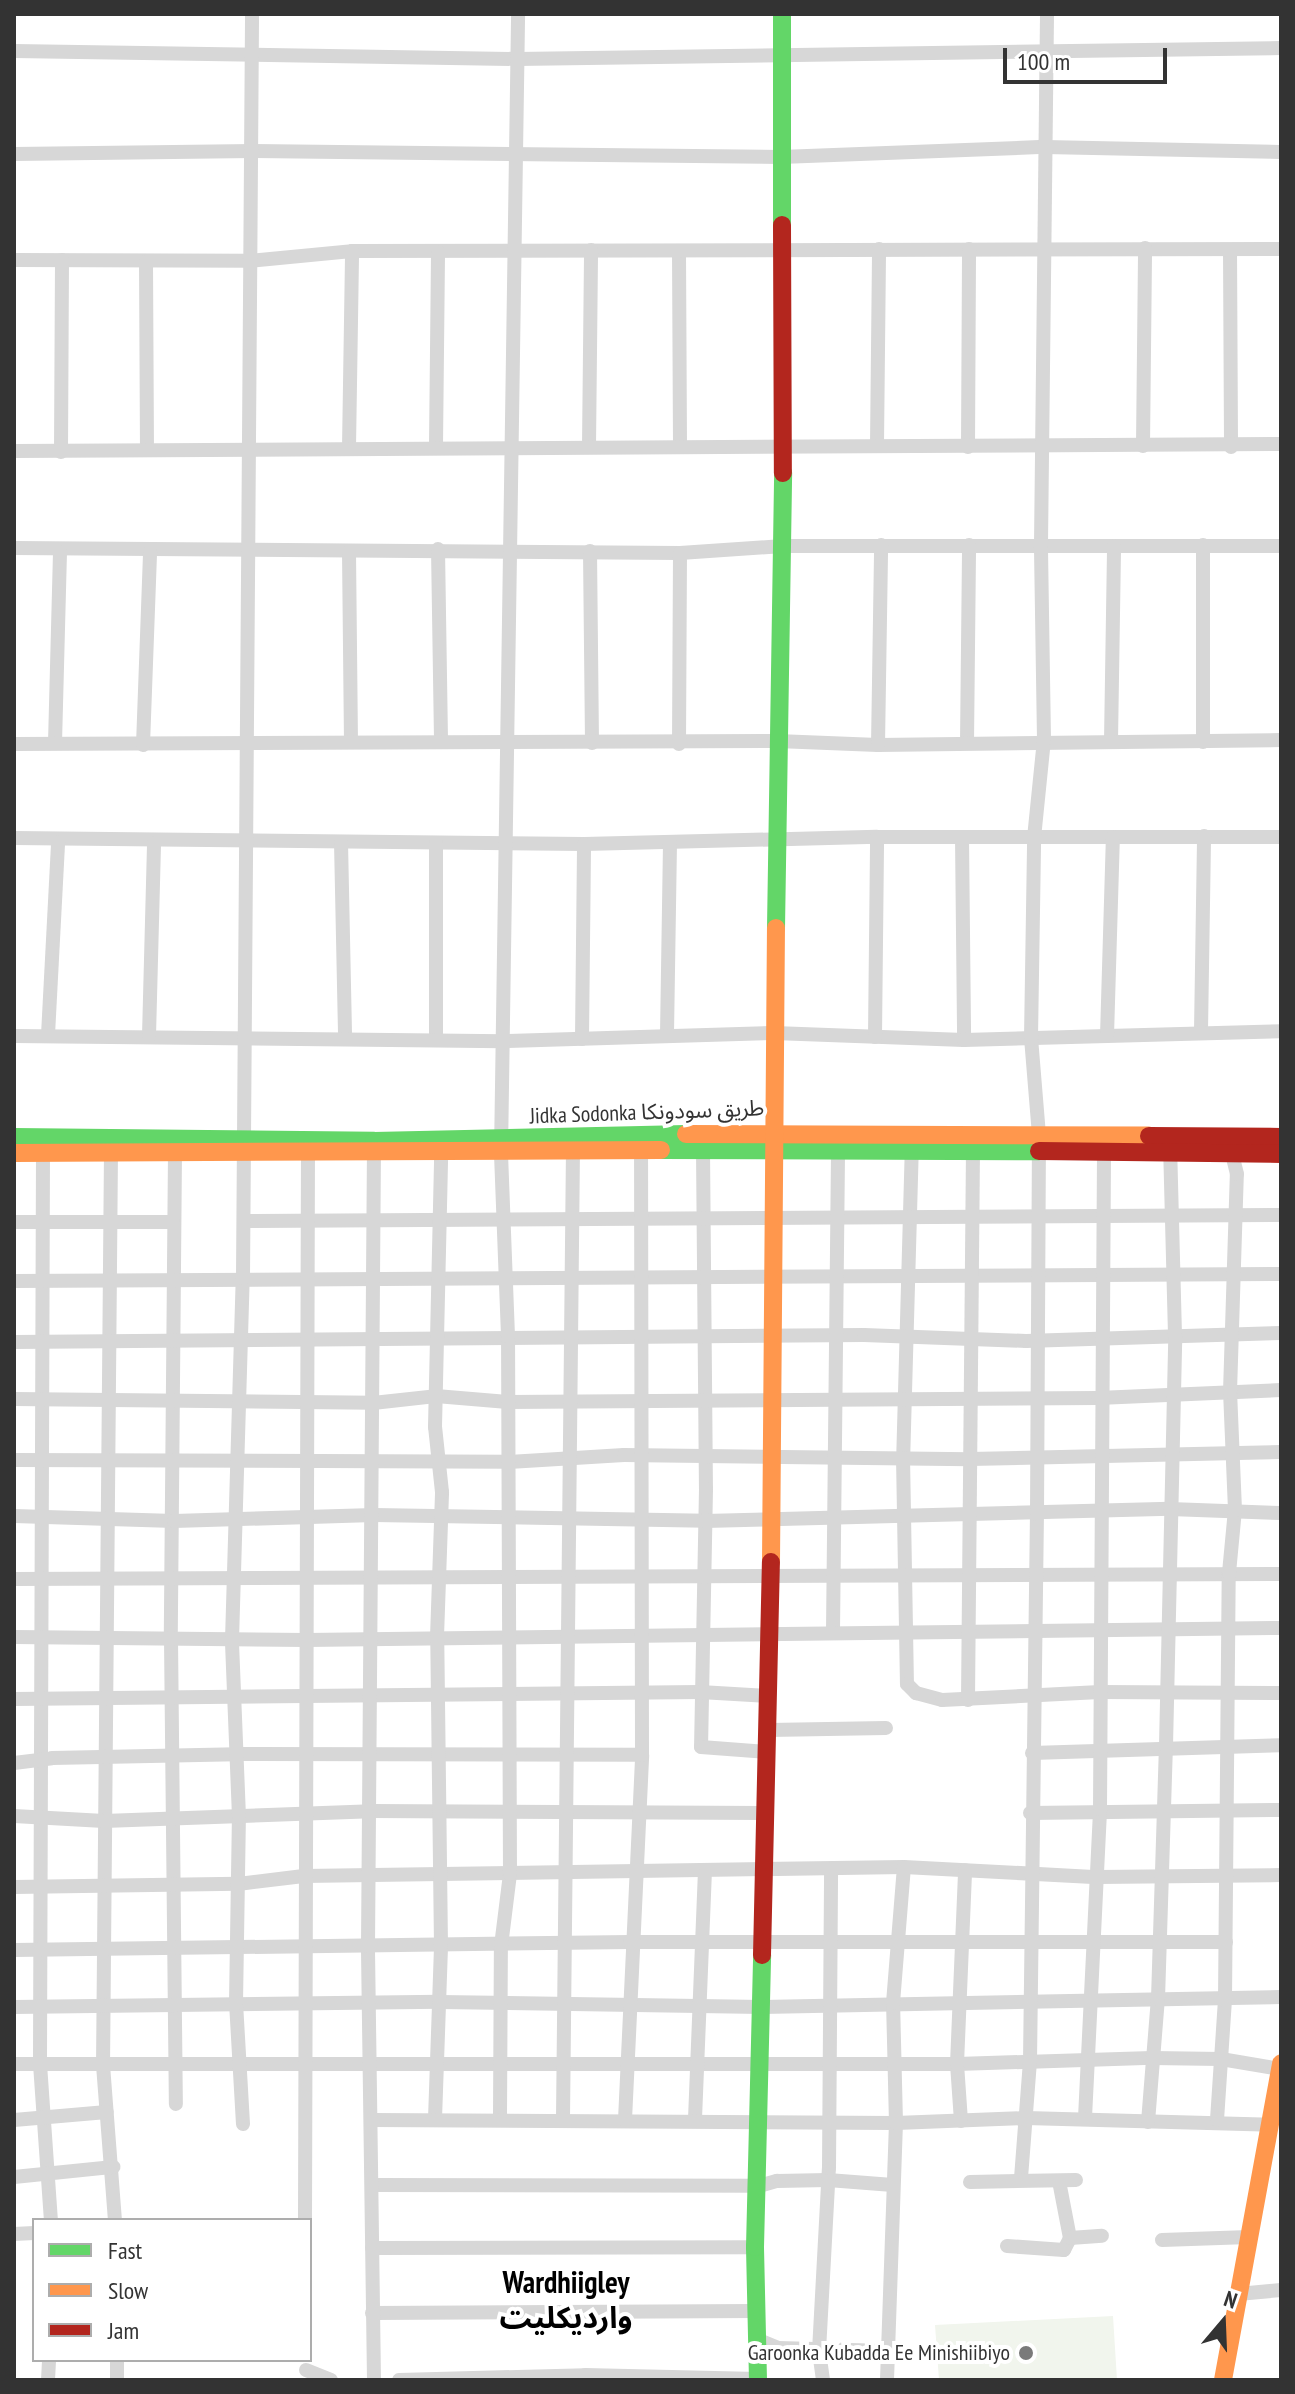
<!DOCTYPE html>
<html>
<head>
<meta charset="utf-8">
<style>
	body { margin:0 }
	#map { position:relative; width:1295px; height:2394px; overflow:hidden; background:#fff; font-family:"PT Sans Narrow","Noto Sans Arabic",sans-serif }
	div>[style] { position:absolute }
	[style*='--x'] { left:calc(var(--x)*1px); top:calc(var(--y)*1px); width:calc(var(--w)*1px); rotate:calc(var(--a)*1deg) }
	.green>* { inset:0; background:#f1f5ed }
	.street>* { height:14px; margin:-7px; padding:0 7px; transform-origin:7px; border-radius:7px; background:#d7d7d7 }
	.fast>* { height:18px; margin:-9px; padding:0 9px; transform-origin:9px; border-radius:9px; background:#63d668 }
	.slow>* { height:18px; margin:-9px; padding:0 9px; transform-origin:9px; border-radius:9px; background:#ff974d }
	.jam>* { height:18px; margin:-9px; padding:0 9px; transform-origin:9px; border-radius:9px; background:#b3261e }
	.dots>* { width:22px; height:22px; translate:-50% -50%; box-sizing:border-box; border:4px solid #fff; border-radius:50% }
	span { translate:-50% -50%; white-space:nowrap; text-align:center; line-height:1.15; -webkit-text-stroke:8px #fff; paint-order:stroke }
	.street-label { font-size:22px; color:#333 }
	.poi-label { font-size:22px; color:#333 }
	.right { translate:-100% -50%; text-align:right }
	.district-label { font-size:30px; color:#000; font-weight:700 }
	.frame { position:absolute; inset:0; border:16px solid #333; pointer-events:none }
	.legend { position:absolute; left:32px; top:2218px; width:280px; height:144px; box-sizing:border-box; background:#fff; border:2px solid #adadad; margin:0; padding:10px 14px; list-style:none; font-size:24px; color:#333 }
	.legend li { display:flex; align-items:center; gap:16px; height:40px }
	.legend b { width:40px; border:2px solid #adadad }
	.north { position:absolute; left:1183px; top:2282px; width:80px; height:80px; -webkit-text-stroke:6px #fff; paint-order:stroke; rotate:19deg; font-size:22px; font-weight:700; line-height:32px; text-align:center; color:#333 }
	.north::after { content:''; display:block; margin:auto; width:28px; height:36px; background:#333; clip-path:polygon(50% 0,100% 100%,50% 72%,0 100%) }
	.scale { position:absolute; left:1003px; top:48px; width:164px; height:36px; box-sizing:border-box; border:4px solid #333; border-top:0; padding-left:10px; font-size:24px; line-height:28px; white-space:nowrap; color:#333; -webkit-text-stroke:6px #fff; paint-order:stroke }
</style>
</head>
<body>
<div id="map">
	<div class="green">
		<i style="clip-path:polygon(1113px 2316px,1117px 2380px,939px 2380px,935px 2325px)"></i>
	</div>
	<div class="street">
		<i style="--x:14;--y:51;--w:503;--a:0.91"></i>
		<i style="--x:517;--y:59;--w:764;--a:-0.82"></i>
		<i style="--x:14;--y:154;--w:239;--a:-0.7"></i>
		<i style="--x:253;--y:151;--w:528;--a:0.65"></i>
		<i style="--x:781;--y:157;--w:264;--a:-2.2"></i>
		<i style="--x:1045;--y:147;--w:236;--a:1.2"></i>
		<i style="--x:1230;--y:250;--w:197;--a:89.7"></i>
		<i style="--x:679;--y:252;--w:195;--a:89.7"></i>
		<i style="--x:14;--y:260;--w:235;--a:0.2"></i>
		<i style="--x:249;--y:261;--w:103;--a:-5.5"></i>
		<i style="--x:352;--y:251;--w:929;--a:-0.12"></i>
		<i style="--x:146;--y:262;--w:188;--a:89.7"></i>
		<i style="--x:877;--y:445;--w:196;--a:-89.4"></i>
		<i style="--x:436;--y:446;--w:194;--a:-89.4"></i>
		<i style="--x:1143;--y:446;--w:198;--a:-89.4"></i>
		<i style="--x:589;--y:447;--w:197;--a:-89.4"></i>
		<i style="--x:968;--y:447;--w:198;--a:-89.7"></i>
		<i style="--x:349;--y:448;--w:197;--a:-89.1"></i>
		<i style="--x:14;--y:451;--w:1267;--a:-0.32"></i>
		<i style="--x:61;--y:452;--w:192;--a:-89.7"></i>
		<i style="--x:1203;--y:545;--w:197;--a:90"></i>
		<i style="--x:14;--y:548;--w:666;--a:0.43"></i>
		<i style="--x:680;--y:553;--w:103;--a:-3.9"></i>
		<i style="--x:783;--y:546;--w:498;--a:0"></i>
		<i style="--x:438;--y:549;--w:193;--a:89.1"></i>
		<i style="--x:590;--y:551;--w:192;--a:89.4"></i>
		<i style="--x:349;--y:552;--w:190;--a:89.4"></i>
		<i style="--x:1111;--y:741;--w:195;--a:-89.1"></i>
		<i style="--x:55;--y:743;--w:191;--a:-88.5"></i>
		<i style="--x:967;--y:743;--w:198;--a:-89.4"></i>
		<i style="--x:14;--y:744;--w:763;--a:-0.23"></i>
		<i style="--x:777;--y:741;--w:101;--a:2.3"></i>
		<i style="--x:878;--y:745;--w:403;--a:-0.7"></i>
		<i style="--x:679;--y:744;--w:191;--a:-89.7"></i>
		<i style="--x:143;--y:745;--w:193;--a:-87.9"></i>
		<i style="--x:878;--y:745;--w:200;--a:-89.1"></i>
		<i style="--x:962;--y:837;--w:203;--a:89.4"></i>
		<i style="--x:14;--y:838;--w:570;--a:0.6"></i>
		<i style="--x:584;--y:844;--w:293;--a:-1.4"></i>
		<i style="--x:877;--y:837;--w:404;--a:0"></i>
		<i style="--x:341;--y:842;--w:197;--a:88.8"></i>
		<i style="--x:436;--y:843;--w:195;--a:90"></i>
		<i style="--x:1201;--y:1031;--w:195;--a:-89.1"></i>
		<i style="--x:667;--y:1034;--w:191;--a:-89.1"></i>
		<i style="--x:48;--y:1035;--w:193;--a:-87"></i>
		<i style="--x:14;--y:1036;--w:490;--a:0.6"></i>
		<i style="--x:504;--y:1041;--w:270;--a:-1.7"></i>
		<i style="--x:774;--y:1033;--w:190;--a:2.1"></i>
		<i style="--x:964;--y:1040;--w:317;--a:-1.6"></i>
		<i style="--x:149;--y:1036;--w:193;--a:-88.5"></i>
		<i style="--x:1107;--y:1036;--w:199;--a:-88.3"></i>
		<i style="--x:875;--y:1037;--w:200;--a:-89.4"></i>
		<i style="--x:582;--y:1039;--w:195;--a:-89.4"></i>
		<i style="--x:912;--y:1142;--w:315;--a:91.6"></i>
		<i style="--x:903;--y:1457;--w:227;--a:89"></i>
		<i style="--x:907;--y:1684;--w:13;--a:45"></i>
		<i style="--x:916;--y:1693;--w:27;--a:15"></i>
		<i style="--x:942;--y:1700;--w:158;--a:-2.9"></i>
		<i style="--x:1100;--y:1692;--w:181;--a:0.3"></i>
		<i style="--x:703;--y:1150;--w:339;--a:89.5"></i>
		<i style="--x:706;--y:1489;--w:258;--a:91.1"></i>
		<i style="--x:701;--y:1747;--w:66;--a:4.3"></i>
		<i style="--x:111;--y:1151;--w:914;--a:90.5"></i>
		<i style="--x:103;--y:2065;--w:155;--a:85.6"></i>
		<i style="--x:175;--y:1152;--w:487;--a:90.5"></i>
		<i style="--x:171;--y:1639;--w:465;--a:89.4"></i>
		<i style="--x:43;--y:1153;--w:911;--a:90.19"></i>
		<i style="--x:40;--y:2064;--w:156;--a:86"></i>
		<i style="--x:244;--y:1221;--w:1037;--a:-0.33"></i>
		<i style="--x:14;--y:1222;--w:159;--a:0"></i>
		<i style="--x:14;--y:1281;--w:1267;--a:-0.32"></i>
		<i style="--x:14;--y:1342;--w:850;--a:-0.47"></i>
		<i style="--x:864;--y:1335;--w:162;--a:2.1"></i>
		<i style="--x:1026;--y:1341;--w:255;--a:-1.8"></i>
		<i style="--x:14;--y:1399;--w:359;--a:0.6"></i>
		<i style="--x:373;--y:1403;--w:63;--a:-6.3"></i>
		<i style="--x:436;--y:1396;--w:72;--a:4.8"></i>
		<i style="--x:508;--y:1402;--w:590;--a:-0.39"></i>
		<i style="--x:1098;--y:1398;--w:183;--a:-2.5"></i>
		<i style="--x:14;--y:1460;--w:495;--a:0.2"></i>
		<i style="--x:509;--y:1462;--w:115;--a:-3.5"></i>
		<i style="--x:624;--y:1455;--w:346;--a:0.7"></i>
		<i style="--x:970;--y:1459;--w:311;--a:-1.3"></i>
		<i style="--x:14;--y:1516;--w:160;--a:1.8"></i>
		<i style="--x:174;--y:1521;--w:200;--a:-1.7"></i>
		<i style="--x:374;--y:1515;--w:331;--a:1"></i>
		<i style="--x:705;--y:1521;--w:465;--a:-1.5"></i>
		<i style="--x:1170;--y:1509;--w:111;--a:2.1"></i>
		<i style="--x:14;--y:1579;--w:1267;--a:-0.23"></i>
		<i style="--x:833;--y:1632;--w:483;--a:-89.4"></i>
		<i style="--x:14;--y:1637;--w:292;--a:0.6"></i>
		<i style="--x:306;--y:1640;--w:975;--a:-0.71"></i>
		<i style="--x:14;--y:1699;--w:686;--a:-0.58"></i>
		<i style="--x:700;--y:1692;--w:67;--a:3.4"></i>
		<i style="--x:968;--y:1700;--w:549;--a:-89.48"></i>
		<i style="--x:769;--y:1730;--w:117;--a:-1"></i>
		<i style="--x:1032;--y:1753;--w:249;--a:-1.8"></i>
		<i style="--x:14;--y:1763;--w:38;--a:-7"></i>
		<i style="--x:52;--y:1758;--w:184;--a:-1.2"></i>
		<i style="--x:236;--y:1754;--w:406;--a:0.1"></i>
		<i style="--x:1030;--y:1813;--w:251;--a:-0.7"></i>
		<i style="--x:14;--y:1816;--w:90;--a:3.2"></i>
		<i style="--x:104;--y:1821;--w:267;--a:-2.1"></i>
		<i style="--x:371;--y:1811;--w:393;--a:0.3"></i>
		<i style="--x:14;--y:1887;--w:224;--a:-0.8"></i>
		<i style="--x:238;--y:1884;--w:66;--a:-6.9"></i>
		<i style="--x:304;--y:1876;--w:600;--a:-0.86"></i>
		<i style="--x:904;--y:1867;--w:194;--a:3"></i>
		<i style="--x:1098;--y:1877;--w:183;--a:-0.6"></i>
		<i style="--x:14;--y:1950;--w:616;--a:-0.74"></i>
		<i style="--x:630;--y:1942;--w:596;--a:0"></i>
		<i style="--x:14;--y:2007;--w:426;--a:-0.7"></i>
		<i style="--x:440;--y:2002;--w:322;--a:0.9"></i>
		<i style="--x:762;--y:2007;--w:519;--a:-1.1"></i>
		<i style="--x:14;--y:2064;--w:943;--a:0"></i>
		<i style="--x:957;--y:2064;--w:195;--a:-1.8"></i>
		<i style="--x:1152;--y:2058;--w:69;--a:0.8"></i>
		<i style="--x:1221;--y:2059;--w:60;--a:9.6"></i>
		<i style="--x:500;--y:2117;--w:171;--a:-89.7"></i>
		<i style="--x:501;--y:1946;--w:73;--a:-82.9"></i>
		<i style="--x:510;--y:1874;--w:538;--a:-90.21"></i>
		<i style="--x:508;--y:1336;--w:183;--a:-92.2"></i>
		<i style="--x:501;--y:1153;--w:1139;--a:-89.14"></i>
		<i style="--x:1085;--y:2118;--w:309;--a:-87.2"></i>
		<i style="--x:1100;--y:1809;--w:655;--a:-89.65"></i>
		<i style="--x:435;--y:2119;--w:173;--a:-88"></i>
		<i style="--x:441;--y:1946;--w:309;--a:-90.7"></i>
		<i style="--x:437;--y:1637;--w:145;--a:-88"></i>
		<i style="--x:442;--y:1492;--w:65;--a:-96.1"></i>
		<i style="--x:435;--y:1427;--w:273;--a:-88.7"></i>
		<i style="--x:563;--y:2119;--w:967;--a:-89.41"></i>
		<i style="--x:695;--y:2119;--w:245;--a:-87.7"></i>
		<i style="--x:14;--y:2120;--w:93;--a:-4.9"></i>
		<i style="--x:372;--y:2120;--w:524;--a:0.33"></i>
		<i style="--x:896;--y:2123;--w:130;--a:-2.2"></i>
		<i style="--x:1026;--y:2118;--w:245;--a:1.6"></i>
		<i style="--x:625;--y:2120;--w:365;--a:-87.3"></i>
		<i style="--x:642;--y:1755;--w:605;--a:-90.09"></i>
		<i style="--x:1217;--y:2120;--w:120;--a:-86.2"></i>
		<i style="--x:1225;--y:2000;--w:427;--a:-89.5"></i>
		<i style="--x:1229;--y:1573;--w:63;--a:-84.6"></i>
		<i style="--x:1235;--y:1510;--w:118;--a:-92.4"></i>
		<i style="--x:1230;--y:1392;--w:218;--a:-88.2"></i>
		<i style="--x:1237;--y:1174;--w:21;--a:-104"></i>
		<i style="--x:961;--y:2121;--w:57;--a:-94"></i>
		<i style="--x:957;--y:2064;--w:194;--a:-87.6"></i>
		<i style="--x:1148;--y:2122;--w:123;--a:-85.4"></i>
		<i style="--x:1158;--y:1999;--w:253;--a:-88.2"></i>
		<i style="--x:1166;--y:1746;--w:411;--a:-88.7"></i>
		<i style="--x:1175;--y:1335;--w:192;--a:-91.5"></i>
		<i style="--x:243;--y:2124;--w:121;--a:-93.3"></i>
		<i style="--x:236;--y:2003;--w:186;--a:-89.1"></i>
		<i style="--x:239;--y:1817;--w:177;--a:-92.3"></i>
		<i style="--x:232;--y:1640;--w:362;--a:-88.3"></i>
		<i style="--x:243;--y:1278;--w:1264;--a:-89.59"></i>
		<i style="--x:14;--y:2177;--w:100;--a:-5.8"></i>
		<i style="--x:1021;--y:2178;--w:117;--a:-85.6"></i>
		<i style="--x:1030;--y:2061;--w:547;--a:-89.27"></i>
		<i style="--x:1037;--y:1514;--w:379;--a:-89.7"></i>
		<i style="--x:1039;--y:1135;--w:97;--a:-94.7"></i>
		<i style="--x:1031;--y:1038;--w:200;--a:-89.1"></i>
		<i style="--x:1034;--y:838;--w:99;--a:-84.2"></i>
		<i style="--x:1044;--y:740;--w:196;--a:-90.9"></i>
		<i style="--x:1041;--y:544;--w:530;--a:-89.35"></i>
		<i style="--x:1059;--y:2181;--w:58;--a:79.1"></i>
		<i style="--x:970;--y:2182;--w:106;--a:-1.1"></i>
		<i style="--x:374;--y:2185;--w:385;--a:0.1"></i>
		<i style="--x:759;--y:2186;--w:19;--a:-16"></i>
		<i style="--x:777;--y:2181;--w:51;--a:-1.1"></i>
		<i style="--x:828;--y:2180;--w:65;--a:4.4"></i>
		<i style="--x:305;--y:2220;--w:1066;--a:-89.84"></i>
		<i style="--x:14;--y:2234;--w:20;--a:-3"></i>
		<i style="--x:1162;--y:2240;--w:87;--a:-2"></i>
		<i style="--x:1007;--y:2246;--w:57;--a:4"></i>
		<i style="--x:1064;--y:2250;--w:13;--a:-63"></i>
		<i style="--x:1070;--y:2238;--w:32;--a:-4"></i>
		<i style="--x:372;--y:2248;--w:383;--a:-0.1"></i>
		<i style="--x:1238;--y:2294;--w:43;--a:-5.3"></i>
		<i style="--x:372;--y:2313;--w:384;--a:-0.3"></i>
		<i style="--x:756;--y:2339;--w:24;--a:22"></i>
		<i style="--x:778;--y:2348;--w:110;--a:1.6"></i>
		<i style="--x:117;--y:2360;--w:20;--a:90"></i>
		<i style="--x:306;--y:2370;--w:27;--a:22"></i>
		<i style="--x:48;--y:2380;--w:20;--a:-87"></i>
		<i style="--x:374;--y:2380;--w:434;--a:-90.8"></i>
		<i style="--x:368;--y:1946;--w:804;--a:-89.57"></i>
		<i style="--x:399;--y:2380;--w:186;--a:-1.5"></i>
		<i style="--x:585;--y:2375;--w:173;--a:1.3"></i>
		<i style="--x:823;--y:2380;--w:29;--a:-98"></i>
		<i style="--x:819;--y:2351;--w:183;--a:-86.9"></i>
		<i style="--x:829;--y:2168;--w:299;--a:-89.6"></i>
		<i style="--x:887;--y:2380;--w:257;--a:-88"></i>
		<i style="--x:896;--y:2123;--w:120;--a:-91.4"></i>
		<i style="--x:893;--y:2003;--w:136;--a:-85.4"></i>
	</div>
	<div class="fast">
		<i style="--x:782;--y:14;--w:211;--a:90"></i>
		<i style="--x:776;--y:928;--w:455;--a:-89.1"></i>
		<i style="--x:14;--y:1137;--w:360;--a:0.6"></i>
		<i style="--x:374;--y:1141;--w:312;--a:-1.3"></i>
		<i style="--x:661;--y:1150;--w:378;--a:0.2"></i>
		<i style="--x:758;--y:2380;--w:133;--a:-91.3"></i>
		<i style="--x:755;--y:2247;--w:292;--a:-88.6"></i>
	</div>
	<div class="slow">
		<i style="--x:686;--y:1134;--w:463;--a:0.2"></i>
		<i style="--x:14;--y:1153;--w:647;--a:-0.27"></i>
		<i style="--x:771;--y:1562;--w:634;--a:-89.55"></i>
		<i style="--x:1223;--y:2380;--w:322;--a:-79.6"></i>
	</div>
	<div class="jam">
		<i style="--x:782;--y:225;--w:248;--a:89.8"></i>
		<i style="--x:1149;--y:1136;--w:132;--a:0.4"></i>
		<i style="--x:1039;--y:1151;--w:242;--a:0.7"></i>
		<i style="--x:762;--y:1955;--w:393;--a:-88.7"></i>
	</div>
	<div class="dots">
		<i style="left:1026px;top:2353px;background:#7a7a7a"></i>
	</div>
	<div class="street-label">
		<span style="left:647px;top:1112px;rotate:-2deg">Jidka Sodonka طريق سودونكا</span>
	</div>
	<div class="poi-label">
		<span class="right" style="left:1010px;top:2353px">Garoonka Kubadda Ee Minishiibiyo</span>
	</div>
	<div class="district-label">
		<span style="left:566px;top:2299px">Wardhiigley<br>وارديكليت</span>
	</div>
	<div class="frame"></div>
	<ul class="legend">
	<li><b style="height:10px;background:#63d668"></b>Fast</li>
	<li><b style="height:10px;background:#ff974d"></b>Slow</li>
	<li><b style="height:10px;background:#b3261e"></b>Jam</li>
	</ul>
	<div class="north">N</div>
	<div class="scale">100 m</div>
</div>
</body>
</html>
